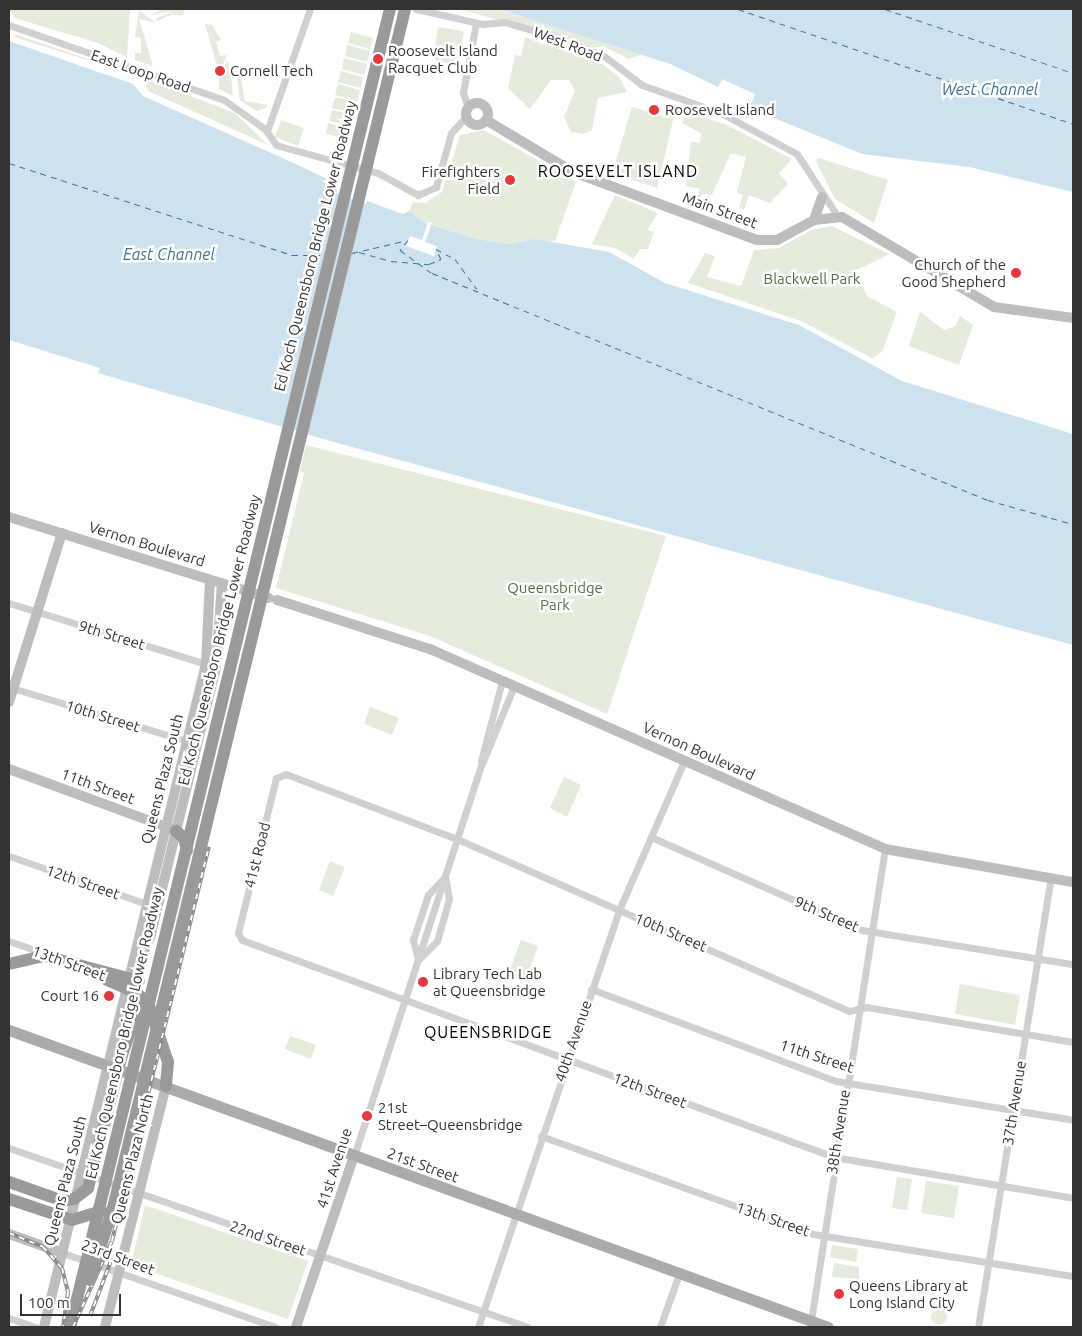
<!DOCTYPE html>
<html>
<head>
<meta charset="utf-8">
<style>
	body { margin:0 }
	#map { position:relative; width:1082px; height:1336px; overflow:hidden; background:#fff; font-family:Ubuntu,sans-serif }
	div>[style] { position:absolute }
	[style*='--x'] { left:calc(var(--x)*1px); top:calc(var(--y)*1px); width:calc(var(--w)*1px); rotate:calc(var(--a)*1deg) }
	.green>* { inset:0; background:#e5ecde }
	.round { border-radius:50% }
	.water>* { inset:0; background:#cee1ee }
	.pier>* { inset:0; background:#fff }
	.ferry>* { height:1px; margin-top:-0.5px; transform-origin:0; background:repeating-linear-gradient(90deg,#3e7298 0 6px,transparent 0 11px) }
	.street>* { height:7px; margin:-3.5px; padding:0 3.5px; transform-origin:3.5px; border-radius:3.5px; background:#d0d0d0 }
	.secondary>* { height:10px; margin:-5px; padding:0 5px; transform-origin:5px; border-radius:5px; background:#bdbdbd }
	.secondary>.ring { margin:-5px; padding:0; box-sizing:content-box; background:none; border:10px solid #bdbdbd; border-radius:50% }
	.primary>* { height:11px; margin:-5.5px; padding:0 5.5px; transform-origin:5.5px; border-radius:5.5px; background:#ababab }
	.highway>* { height:12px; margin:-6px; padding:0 6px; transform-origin:6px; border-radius:6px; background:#9a9a9a }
	.rail>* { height:4px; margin-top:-2px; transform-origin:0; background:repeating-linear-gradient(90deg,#fff 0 5.5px,#888 0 11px); box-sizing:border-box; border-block:1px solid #888 }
	.highway-bridge>* { height:12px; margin:-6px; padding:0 6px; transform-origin:6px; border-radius:6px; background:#9a9a9a }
	.dots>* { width:14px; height:14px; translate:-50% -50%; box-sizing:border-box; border:2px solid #fff; border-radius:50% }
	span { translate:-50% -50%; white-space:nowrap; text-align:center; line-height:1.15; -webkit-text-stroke:5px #fff; paint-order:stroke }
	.street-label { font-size:15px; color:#333 }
	.poi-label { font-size:15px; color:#333 }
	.left { translate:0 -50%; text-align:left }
	.right { translate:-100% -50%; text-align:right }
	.park-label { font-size:15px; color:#54703e }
	.water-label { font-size:16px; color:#3e7298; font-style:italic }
	.neighbourhood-label { font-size:16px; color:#000; letter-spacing:1px }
	.frame { position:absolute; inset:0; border:10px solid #333; pointer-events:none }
	.scale { position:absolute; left:20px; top:1294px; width:101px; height:22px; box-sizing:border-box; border:2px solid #333; border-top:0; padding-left:6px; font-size:15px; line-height:18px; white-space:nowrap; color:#333; -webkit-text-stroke:4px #fff; paint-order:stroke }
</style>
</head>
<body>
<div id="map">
	<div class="green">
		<i style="clip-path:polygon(9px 9px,130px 9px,127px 57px,98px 43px,15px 18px)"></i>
		<i style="clip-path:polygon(162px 9px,185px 9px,183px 16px,172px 14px,158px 21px,155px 19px,174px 11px,150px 15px)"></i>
		<i style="clip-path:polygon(497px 9px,553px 26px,641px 55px,629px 59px,603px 46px,592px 48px,463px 10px)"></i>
		<i style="clip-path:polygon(139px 10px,156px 23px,139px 19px,153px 66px,135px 60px,135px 53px,141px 53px,141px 38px,135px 37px)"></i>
		<i style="clip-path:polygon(205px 24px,212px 25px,221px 40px,216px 42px,220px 56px,227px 55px,223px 64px,217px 66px)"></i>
		<i style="clip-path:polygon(438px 27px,461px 31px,464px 33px,459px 58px,452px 30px,458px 59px,453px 63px,440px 64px,433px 57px)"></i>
		<i style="clip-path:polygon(351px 32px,373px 38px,370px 49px,348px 43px)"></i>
		<i style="clip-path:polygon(15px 34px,126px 72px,14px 37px)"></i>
		<i style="clip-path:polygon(525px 37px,604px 65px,619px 77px,627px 92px,598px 98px,592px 130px,583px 134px,571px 132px,564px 117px,575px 91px,569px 80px,551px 80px,530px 109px,508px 88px,515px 55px,521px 56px)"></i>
		<i style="clip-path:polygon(347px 45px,370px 51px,367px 62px,345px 56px)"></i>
		<i style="clip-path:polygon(344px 58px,367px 64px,364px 75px,342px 69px)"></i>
		<i style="clip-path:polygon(228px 61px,231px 77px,233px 96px,219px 89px,219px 74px)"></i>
		<i style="clip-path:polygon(239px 70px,245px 101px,268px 105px,266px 108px,256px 111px,240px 100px,236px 71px)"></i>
		<i style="clip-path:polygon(341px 71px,363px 77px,361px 88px,338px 82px)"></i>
		<i style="clip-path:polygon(137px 76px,235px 113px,268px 145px,148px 91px,145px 81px)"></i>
		<i style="clip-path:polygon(338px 84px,360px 90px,358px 101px,335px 95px)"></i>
		<i style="clip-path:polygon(335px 97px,357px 102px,354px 113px,332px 108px)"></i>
		<i style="clip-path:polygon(632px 107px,668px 117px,670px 111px,674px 116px,657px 188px,612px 173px)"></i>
		<i style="clip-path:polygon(332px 110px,354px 115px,351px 126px,329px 121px)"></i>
		<i style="clip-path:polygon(685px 112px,725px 124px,792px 159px,779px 173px,788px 184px,770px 203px,749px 195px,744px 210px,739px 208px,743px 195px,737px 192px,746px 157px,731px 153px,712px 195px,703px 194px,695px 204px,700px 189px,686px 186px,691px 142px,700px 143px,701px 133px,682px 123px)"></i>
		<i style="clip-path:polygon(281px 120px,304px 128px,298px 146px,275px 137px)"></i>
		<i style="clip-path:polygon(328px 123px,351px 128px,348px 139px,326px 134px)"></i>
		<i style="clip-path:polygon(484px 130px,576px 182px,555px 241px,511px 244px,476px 239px,425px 223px,409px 211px,413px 202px,425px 203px,442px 192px,460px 135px)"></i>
		<i style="clip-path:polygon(819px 158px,888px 180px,874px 223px,835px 199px,816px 161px)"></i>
		<i style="clip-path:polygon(615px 195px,658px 213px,647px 230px,654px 232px,648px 249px,640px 249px,634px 259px,615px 248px,592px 244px)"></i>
		<i style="clip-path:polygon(832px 226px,889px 254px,855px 271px,867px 296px,897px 312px,882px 352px,872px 358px,801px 321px,688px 283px,705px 253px,715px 256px,707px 277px,741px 286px,754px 250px,779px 248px,811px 230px)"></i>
		<i style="clip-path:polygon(920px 312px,944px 330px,955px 326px,960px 316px,973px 325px,959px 365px,909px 346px)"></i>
		<i style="clip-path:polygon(306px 445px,666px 536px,607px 714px,430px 636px,276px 588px,304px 473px,300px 471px)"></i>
		<i style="clip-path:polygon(370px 707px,399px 718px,392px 735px,364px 724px)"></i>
		<i style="clip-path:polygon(564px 777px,581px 785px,567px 817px,550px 808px)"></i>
		<i style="clip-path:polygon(330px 861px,345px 867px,333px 896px,319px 890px)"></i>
		<i style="clip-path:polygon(521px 940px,538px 946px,527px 976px,510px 970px)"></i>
		<i style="clip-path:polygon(960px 984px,1020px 995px,1015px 1025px,955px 1014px)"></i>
		<i style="clip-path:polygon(290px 1036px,316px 1045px,311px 1059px,285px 1049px)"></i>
		<i style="clip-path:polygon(897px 1177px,912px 1179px,907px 1210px,892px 1208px)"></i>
		<i style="clip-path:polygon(926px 1181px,959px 1186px,954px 1218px,921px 1213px)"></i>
		<i style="clip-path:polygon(145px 1205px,308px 1261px,288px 1319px,131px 1265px)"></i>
		<i style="clip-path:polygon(832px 1245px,858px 1249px,856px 1262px,830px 1257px)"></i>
		<i style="clip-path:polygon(834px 1263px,859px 1267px,859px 1279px,832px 1277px)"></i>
		<i class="round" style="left:931px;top:1309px;width:16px;height:16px"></i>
	</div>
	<div class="water">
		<i style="clip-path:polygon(499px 9px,1073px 9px,1073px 192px,969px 167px,862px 154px,750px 108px,755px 94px,722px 79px,718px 87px,670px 64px)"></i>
		<i style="clip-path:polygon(9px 41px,133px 84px,143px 96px,298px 165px,337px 184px,337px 193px,365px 204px,367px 201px,403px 214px,409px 211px,425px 223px,476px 239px,511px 244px,535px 239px,609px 252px,665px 283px,799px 325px,902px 381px,1073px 434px,1073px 645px,334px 442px,98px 373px,100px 368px,9px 340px)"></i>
	</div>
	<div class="pier">
		<i style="clip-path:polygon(428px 222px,432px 223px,425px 242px,437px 246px,434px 256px,406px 246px,410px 236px,422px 240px)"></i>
	</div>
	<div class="ferry">
		<i style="--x:738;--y:9;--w:354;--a:18.9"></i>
		<i style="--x:885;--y:9;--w:199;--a:18.8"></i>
		<i style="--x:9;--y:163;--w:298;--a:18"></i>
		<i style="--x:292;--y:255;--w:31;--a:0"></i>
		<i style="--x:408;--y:240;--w:13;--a:129"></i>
		<i style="--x:400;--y:250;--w:39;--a:36"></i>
		<i style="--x:432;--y:273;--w:601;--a:22.21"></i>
		<i style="--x:988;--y:500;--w:88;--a:15.8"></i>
		<i style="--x:436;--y:249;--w:21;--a:28"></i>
		<i style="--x:455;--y:259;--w:37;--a:54"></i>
		<i style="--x:359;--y:252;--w:33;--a:16"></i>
		<i style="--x:391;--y:261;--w:38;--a:5"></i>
		<i style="--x:429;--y:264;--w:13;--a:-23"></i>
		<i style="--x:441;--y:259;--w:11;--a:-117"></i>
		<i style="--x:352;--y:253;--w:53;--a:-13"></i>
	</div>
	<div class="street">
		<i style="--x:416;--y:9;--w:69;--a:12.6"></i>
		<i style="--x:483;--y:24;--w:22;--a:-5"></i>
		<i style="--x:505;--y:22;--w:50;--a:16.3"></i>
		<i style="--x:553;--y:36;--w:55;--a:21.4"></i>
		<i style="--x:604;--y:56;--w:48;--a:37.3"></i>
		<i style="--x:642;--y:85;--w:84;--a:19.5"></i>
		<i style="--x:721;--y:113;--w:86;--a:28.3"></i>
		<i style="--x:797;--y:154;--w:75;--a:56.9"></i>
		<i style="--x:9;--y:25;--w:228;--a:19.2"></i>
		<i style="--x:224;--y:100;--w:50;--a:35.3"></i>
		<i style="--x:265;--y:129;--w:19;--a:55"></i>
		<i style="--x:276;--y:145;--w:106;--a:15.4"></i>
		<i style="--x:378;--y:173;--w:46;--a:28.8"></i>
		<i style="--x:418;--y:195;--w:20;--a:-24"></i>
		<i style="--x:436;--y:187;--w:56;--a:-74.5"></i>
		<i style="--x:451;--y:133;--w:22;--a:-47"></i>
		<i style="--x:468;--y:107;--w:15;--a:-110"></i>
		<i style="--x:463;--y:93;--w:71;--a:-79.5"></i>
		<i style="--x:267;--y:131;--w:129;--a:-70.6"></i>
		<i style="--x:9;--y:603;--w:217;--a:17.2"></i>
		<i style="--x:9;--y:687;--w:189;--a:16.9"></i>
		<i style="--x:481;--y:761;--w:83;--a:-75.3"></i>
		<i style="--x:651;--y:837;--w:231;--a:23.8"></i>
		<i style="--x:862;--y:930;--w:214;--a:9.2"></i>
		<i style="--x:9;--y:856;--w:149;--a:19.2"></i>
		<i style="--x:9;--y:941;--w:39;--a:19"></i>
		<i style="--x:418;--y:959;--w:20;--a:-105"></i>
		<i style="--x:413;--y:940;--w:47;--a:-71.6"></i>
		<i style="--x:428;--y:895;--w:22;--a:-47"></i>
		<i style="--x:419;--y:959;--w:25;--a:-45"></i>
		<i style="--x:437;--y:941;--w:44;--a:-74.1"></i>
		<i style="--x:449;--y:899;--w:22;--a:-100"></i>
		<i style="--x:591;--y:989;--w:262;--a:20.6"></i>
		<i style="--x:836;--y:1081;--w:240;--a:9.3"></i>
		<i style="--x:1073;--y:1042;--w:209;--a:-170.4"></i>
		<i style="--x:867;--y:1007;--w:18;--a:167"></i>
		<i style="--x:849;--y:1011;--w:428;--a:-156.3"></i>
		<i style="--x:457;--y:839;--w:183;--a:-159.2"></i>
		<i style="--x:286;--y:774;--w:11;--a:158"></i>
		<i style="--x:276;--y:778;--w:160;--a:103.8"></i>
		<i style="--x:238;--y:933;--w:8;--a:60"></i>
		<i style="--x:242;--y:940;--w:631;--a:20.13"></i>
		<i style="--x:834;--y:1157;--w:242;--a:9.7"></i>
		<i style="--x:541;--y:1136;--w:289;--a:19.8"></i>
		<i style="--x:813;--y:1234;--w:263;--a:9.2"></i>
		<i style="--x:9;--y:1148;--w:549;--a:19.03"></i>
		<i style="--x:354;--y:1156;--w:410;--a:-72"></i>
		<i style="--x:481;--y:766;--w:87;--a:-67.6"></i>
		<i style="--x:63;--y:1253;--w:225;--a:19.2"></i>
		<i style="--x:9;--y:1318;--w:28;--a:19"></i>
		<i style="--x:478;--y:1327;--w:440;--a:-71.3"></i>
		<i style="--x:619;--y:910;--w:163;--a:-66.4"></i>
		<i style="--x:660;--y:1327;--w:56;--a:-70.3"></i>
		<i style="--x:810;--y:1327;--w:484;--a:-81.1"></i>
		<i style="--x:978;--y:1327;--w:455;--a:-80.8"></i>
	</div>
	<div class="secondary">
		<i class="ring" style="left:466px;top:103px;width:12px;height:12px"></i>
		<i style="--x:486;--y:120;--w:101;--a:30.9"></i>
		<i style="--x:573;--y:172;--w:196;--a:20.3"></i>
		<i style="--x:757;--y:240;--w:20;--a:0"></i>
		<i style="--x:777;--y:240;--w:42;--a:-28.4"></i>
		<i style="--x:814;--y:220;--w:28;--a:-6"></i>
		<i style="--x:842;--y:217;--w:177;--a:30.6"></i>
		<i style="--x:994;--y:307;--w:80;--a:7.9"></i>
		<i style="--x:814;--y:220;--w:24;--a:-71"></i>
		<i style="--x:9;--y:517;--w:272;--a:17.3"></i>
		<i style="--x:277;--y:600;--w:161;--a:17.8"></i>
		<i style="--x:430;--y:649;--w:497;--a:23.7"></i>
		<i style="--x:885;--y:849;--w:191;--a:10"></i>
		<i style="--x:9;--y:702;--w:177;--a:-72.6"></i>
		<i style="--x:9;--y:769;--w:174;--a:20.2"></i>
		<i style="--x:135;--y:971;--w:36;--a:-66"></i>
		<i style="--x:150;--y:938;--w:279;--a:-76.3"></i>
		<i style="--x:216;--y:667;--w:84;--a:-85.9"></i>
		<i style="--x:9;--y:1234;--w:57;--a:19.4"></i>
		<i style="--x:44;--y:1327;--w:683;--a:-76.27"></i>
		<i style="--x:206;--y:664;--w:84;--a:-87.3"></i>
		<i style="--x:105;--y:1327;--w:249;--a:-75.8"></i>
		<i style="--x:296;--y:1327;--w:181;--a:-71.3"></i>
	</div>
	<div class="primary">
		<i style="--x:9;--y:1030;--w:871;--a:19.93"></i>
	</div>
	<div class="highway">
		<i style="--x:176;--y:831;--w:11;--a:41"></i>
		<i style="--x:184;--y:838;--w:13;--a:77"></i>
		<i style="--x:147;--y:1000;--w:65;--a:71.3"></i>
		<i style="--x:168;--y:1062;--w:24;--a:95"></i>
		<i style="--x:70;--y:1327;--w:49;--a:-76"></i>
	</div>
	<div class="rail">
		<i style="--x:9;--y:1233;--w:37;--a:22"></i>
		<i style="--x:43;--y:1247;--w:28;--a:48"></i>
		<i style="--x:62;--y:1268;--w:25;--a:76"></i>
		<i style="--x:68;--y:1292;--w:35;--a:98"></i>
		<i style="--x:90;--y:1316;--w:62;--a:-69.2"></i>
		<i style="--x:73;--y:1327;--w:94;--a:-65.6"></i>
		<i style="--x:112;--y:1241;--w:406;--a:-76.2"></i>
	</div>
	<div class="highway-bridge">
		<i style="--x:9;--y:964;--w:37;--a:-13"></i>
		<i style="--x:45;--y:956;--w:97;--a:14.9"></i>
		<i style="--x:107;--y:980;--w:33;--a:23"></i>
		<i style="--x:9;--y:1182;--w:57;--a:19.4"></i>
		<i style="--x:63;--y:1201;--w:11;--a:-10"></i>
		<i style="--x:74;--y:1199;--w:18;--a:-38"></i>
		<i style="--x:88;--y:1188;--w:137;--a:-75.7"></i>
		<i style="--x:122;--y:1055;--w:61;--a:-71"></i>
		<i style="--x:9;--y:1199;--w:66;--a:18.4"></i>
		<i style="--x:72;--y:1220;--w:31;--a:-17"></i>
		<i style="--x:82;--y:1279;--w:1307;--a:-76.37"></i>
		<i style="--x:90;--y:1280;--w:80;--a:-72.5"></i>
		<i style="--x:114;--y:1204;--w:1230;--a:-76.31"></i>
	</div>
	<div class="dots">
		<i style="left:378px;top:59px;background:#e8363d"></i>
		<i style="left:220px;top:71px;background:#e8363d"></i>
		<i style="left:654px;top:110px;background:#e8363d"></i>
		<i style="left:510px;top:180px;background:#e8363d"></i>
		<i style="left:1016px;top:273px;background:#e8363d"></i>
		<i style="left:423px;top:982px;background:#e8363d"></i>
		<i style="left:109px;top:996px;background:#e8363d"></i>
		<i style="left:367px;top:1116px;background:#e8363d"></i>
		<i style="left:839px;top:1294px;background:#e8363d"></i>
	</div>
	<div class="street-label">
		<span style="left:568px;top:44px;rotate:21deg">West Road</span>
		<span style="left:141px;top:71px;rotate:19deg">East Loop Road</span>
		<span style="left:720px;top:210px;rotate:20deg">Main Street</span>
		<span style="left:315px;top:246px;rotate:-76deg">Ed Koch Queensboro Bridge Lower Roadway</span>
		<span style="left:147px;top:544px;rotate:17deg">Vernon Boulevard</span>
		<span style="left:112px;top:635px;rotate:17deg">9th Street</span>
		<span style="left:219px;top:640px;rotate:-76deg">Ed Koch Queensboro Bridge Lower Roadway</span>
		<span style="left:103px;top:716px;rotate:17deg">10th Street</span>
		<span style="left:699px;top:751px;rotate:24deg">Vernon Boulevard</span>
		<span style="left:162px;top:779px;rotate:-76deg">Queens Plaza South</span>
		<span style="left:98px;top:786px;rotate:20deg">11th Street</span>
		<span style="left:257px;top:855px;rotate:-76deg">41st Road</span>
		<span style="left:83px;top:882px;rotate:19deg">12th Street</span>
		<span style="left:827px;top:914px;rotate:23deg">9th Street</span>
		<span style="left:671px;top:932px;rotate:23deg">10th Street</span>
		<span style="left:69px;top:963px;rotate:20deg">13th Street</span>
		<span style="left:124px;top:1033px;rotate:-77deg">Ed Koch Queensboro Bridge Lower Roadway</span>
		<span style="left:573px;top:1041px;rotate:-71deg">40th Avenue</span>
		<span style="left:817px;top:1056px;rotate:18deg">11th Street</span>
		<span style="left:650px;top:1090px;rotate:20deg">12th Street</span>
		<span style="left:1014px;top:1103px;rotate:-81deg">37th Avenue</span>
		<span style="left:838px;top:1132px;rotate:-81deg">38th Avenue</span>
		<span style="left:132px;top:1159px;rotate:-76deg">Queens Plaza North</span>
		<span style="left:423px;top:1165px;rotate:20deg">21st Street</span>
		<span style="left:334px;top:1168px;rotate:-72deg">41st Avenue</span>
		<span style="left:65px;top:1181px;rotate:-76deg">Queens Plaza South</span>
		<span style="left:773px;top:1219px;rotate:19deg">13th Street</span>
		<span style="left:268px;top:1238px;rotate:19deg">22nd Street</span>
		<span style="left:118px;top:1257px;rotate:20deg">23rd Street</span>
	</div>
	<div class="poi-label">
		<span class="left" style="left:388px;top:59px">Roosevelt Island<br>Racquet Club</span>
		<span class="left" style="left:230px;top:71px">Cornell Tech</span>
		<span class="left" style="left:665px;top:110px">Roosevelt Island</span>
		<span class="right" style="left:500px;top:180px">Firefighters<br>Field</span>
		<span class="right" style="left:1006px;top:273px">Church of the<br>Good Shepherd</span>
		<span class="left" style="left:433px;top:982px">Library Tech Lab<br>at Queensbridge</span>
		<span class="right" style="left:99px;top:996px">Court 16</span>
		<span class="left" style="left:378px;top:1116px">21st<br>Street–Queensbridge</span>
		<span class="left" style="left:849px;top:1294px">Queens Library at<br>Long Island City</span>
	</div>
	<div class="park-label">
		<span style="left:812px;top:279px">Blackwell Park</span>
		<span style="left:555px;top:596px">Queensbridge<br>Park</span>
	</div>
	<div class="water-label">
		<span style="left:990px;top:89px">West Channel</span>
		<span style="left:169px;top:254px">East Channel</span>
	</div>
	<div class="neighbourhood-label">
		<span style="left:618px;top:171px">ROOSEVELT ISLAND</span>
		<span style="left:488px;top:1032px">QUEENSBRIDGE</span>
	</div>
	<div class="frame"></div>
	<div class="scale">100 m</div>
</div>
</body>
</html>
